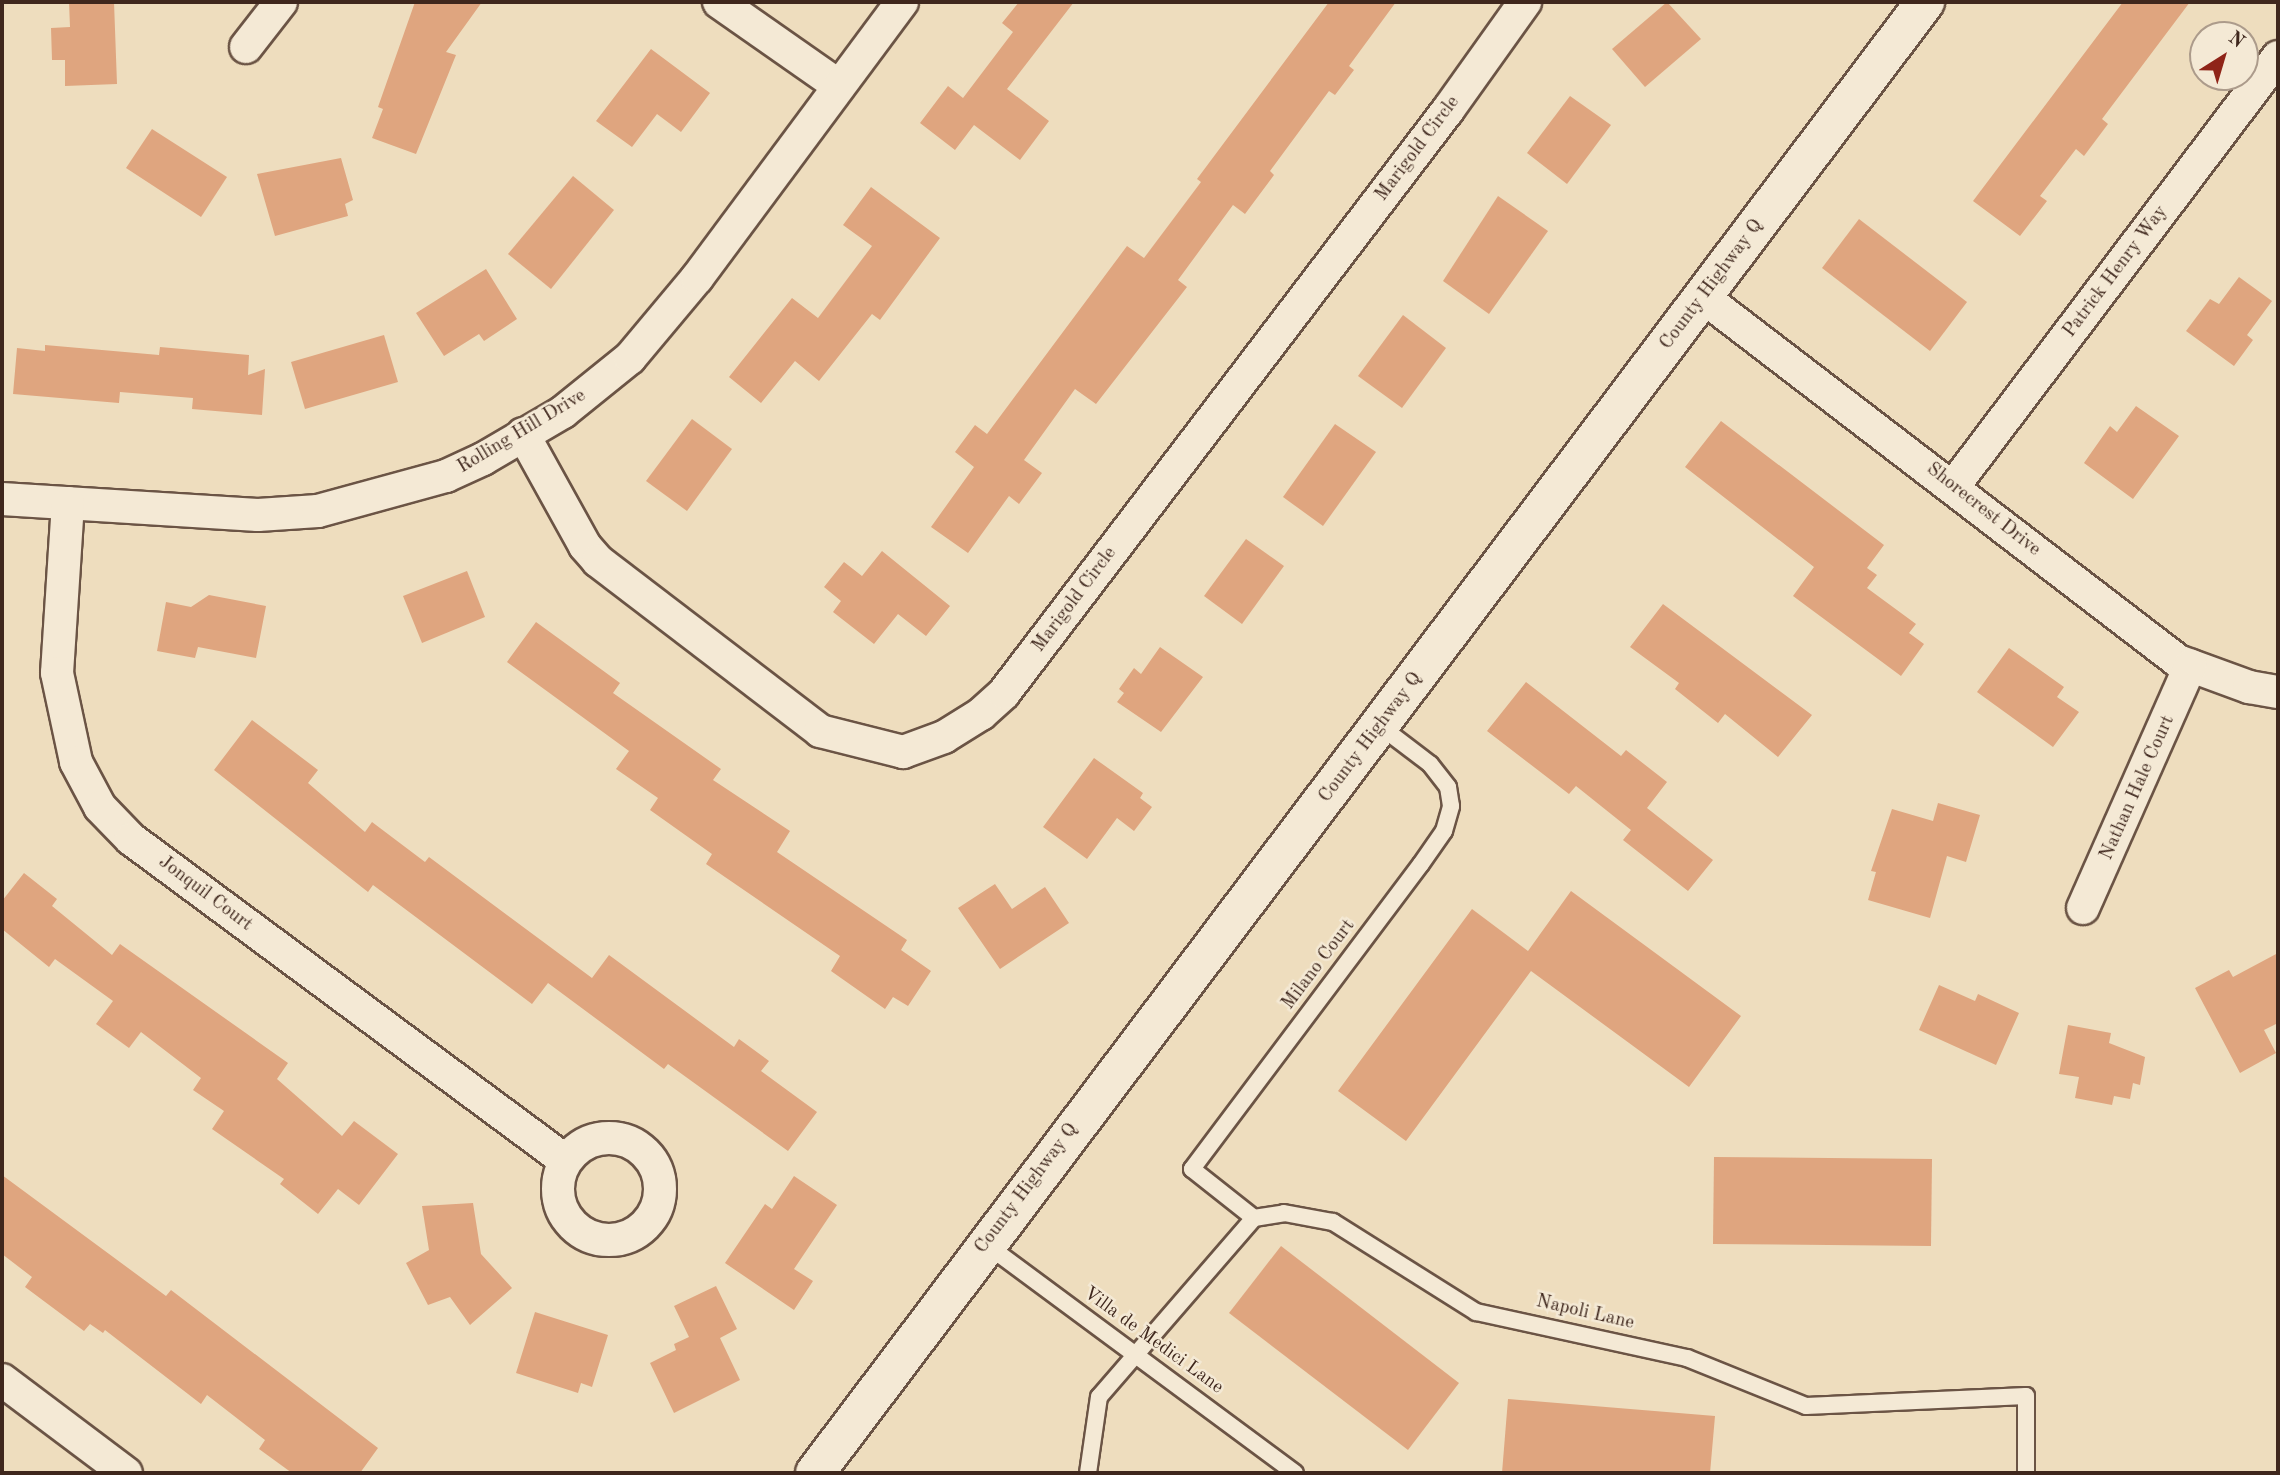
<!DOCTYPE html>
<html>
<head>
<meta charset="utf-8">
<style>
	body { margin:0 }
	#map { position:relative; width:2280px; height:1475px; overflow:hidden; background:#eeddbe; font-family:"Old Standard TT",serif }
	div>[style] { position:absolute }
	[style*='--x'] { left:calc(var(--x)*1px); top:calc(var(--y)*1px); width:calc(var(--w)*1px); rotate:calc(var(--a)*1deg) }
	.building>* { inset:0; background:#dfa57f }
	.roads { filter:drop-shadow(2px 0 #6b5445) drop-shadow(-2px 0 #6b5445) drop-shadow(0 2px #6b5445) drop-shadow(0 -2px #6b5445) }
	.lane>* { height:16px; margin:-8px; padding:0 8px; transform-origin:8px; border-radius:8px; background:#f4e9d5 }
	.street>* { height:32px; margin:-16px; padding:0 16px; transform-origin:16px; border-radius:16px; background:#f4e9d5 }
	.street>.ring { margin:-16px; padding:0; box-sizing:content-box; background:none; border:32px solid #f4e9d5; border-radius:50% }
	.secondary>* { height:38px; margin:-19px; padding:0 19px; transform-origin:19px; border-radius:19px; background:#f4e9d5 }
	span { translate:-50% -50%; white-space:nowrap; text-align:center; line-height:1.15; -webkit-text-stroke:5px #f4e9d5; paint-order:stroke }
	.street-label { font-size:19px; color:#3f271d }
	.frame { position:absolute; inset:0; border:4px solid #3f271d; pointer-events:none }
	.north { position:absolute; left:2189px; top:21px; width:70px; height:70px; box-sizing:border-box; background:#f4e9d5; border:2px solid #ac9b8b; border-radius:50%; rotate:37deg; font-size:19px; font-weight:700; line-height:28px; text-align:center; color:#3f271d }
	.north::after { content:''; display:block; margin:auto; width:24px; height:32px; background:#8f2418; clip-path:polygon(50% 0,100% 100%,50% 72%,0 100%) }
</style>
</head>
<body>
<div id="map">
	<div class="building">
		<i style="clip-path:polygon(69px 2px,114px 2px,117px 84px,65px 86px,65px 60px,52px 60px,51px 28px,70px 27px)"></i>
		<i style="clip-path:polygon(415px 2px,482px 2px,446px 52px,456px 55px,416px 154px,372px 138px,383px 109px,378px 107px)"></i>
		<i style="clip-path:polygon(1019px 2px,1074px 2px,1007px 89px,1049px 121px,1020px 160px,974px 125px,955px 150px,920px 123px,948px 86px,963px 98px,1013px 32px,1002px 23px)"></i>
		<i style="clip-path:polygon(1329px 2px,1396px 2px,1349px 66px,1354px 70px,1335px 95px,1329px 91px,1270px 171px,1274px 175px,1245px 214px,1233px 205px,1178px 280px,1187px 287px,1096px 404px,1075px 389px,1024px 460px,1042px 473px,1019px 504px,1009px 496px,968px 553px,931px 527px,974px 467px,955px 452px,975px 425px,987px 434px,1127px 246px,1144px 258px,1201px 182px,1197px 179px)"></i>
		<i style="clip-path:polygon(1667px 2px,1701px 39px,1645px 87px,1612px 49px)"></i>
		<i style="clip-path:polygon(2123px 2px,2190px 2px,2102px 119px,2108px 124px,2084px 156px,2076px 149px,2040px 196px,2047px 201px,2020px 236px,1973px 201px)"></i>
		<i style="clip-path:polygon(651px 49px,710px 93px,681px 132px,657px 114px,632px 147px,596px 121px)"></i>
		<i style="clip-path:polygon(1570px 96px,1611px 125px,1567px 184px,1527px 153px)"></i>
		<i style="clip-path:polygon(152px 129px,227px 177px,201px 217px,126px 168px)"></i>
		<i style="clip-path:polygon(341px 158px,353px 200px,345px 204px,348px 216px,275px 236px,257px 174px)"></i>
		<i style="clip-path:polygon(573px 176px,614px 210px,551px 289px,508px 254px)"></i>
		<i style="clip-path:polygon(871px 187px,940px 238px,880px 320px,872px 314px,819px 381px,795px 361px,761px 403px,729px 377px,792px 298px,818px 318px,872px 246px,843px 225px)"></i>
		<i style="clip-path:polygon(1498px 196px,1548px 231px,1489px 314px,1443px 281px)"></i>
		<i style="clip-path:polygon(1859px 219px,1967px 302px,1930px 351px,1822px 268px)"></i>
		<i style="clip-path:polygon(486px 269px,517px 319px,484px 341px,479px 334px,444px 356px,416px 313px)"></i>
		<i style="clip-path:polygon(2239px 277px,2272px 301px,2247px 335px,2253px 340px,2234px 366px,2186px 331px,2210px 299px,2219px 304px)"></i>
		<i style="clip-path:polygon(1403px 315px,1446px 348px,1402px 408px,1358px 376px)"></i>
		<i style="clip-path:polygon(384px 335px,398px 382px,305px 409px,291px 362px)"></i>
		<i style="clip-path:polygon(45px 345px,159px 355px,160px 347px,249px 355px,248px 375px,265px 369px,262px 415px,192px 409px,193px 398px,120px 392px,119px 403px,13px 394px,17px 348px,45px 351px)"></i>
		<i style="clip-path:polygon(2136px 406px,2179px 436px,2133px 499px,2084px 463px,2110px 426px,2117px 432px)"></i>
		<i style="clip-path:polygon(692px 419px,732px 449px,687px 511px,646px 481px)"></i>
		<i style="clip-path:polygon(1721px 421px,1884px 545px,1867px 568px,1877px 575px,1867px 588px,1916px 624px,1909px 633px,1924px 644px,1901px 676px,1793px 596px,1814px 567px,1685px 467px)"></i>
		<i style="clip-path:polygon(1335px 424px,1376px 452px,1323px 526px,1283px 497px)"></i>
		<i style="clip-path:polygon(1246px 539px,1284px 566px,1242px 624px,1204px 596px)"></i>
		<i style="clip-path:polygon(882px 551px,950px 606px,926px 636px,898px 614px,874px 644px,833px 612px,841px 601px,824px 587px,844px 562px,862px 576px)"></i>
		<i style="clip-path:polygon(467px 571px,485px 617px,422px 643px,403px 596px)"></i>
		<i style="clip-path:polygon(209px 595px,266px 606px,256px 658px,198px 647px,195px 658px,157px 651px,166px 602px,191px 607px)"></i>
		<i style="clip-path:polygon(1663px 604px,1812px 715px,1778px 757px,1725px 714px,1718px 723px,1675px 689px,1679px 683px,1630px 647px)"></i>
		<i style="clip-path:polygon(536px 622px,620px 683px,613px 693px,721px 769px,713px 780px,790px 831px,777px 852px,907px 940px,901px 950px,931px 971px,908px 1006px,893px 997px,885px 1009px,831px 971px,840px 956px,706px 864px,712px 854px,650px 810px,658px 798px,616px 769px,629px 751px,507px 662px)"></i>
		<i style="clip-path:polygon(1160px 647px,1203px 677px,1161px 732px,1117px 702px,1124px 693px,1119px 689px,1134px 668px,1141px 674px)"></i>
		<i style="clip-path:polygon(2009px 648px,2064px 687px,2057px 697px,2079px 712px,2053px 747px,1977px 692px)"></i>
		<i style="clip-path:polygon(1526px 682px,1621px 756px,1626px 750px,1667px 782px,1647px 808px,1713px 860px,1688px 891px,1623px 840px,1631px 830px,1576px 786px,1569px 794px,1487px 731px)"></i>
		<i style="clip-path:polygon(252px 720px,318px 770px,308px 783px,365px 832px,372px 822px,425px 862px,429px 857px,592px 978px,609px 955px,734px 1047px,739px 1039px,769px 1061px,761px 1071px,817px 1112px,788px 1151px,668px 1064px,664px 1069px,548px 983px,532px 1004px,373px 885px,368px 892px,214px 770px)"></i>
		<i style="clip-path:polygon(1094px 758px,1143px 793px,1140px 798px,1152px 807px,1134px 831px,1117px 818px,1087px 859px,1043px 827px)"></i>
		<i style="clip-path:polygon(1938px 803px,1980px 815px,1966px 862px,1947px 856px,1930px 918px,1868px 900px,1876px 872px,1871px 871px,1892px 809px,1933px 821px)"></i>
		<i style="clip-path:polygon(24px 873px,57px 899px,52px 906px,112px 955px,120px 944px,288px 1063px,277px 1079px,342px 1136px,354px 1121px,398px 1154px,359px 1205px,338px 1189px,318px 1214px,280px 1184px,284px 1179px,212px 1129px,224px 1111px,193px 1090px,201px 1078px,141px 1032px,129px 1048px,96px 1024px,113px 1001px,55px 959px,49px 967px,2px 929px,2px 901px)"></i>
		<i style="clip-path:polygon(995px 884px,1012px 909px,1045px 887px,1069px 923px,1000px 969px,958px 908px)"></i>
		<i style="clip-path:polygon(1571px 891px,1741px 1016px,1689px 1087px,1531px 971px,1406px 1141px,1338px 1091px,1472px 909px,1528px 951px)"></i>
		<i style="clip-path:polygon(2278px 953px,2278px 1023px,2264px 1030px,2276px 1053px,2240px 1073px,2195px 988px,2229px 970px,2233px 977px)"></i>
		<i style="clip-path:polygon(1939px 985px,1975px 1001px,1978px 994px,2019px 1013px,1996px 1065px,1919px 1030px)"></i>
		<i style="clip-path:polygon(2068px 1025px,2111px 1033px,2109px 1043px,2145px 1057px,2140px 1085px,2133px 1083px,2130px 1099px,2114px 1096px,2112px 1105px,2075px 1098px,2079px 1077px,2059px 1074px)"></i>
		<i style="clip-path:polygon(1714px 1157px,1932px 1159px,1931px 1246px,1713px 1244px)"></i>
		<i style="clip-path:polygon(2px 1175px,166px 1296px,171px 1290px,378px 1448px,360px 1473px,292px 1473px,259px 1449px,265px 1440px,207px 1395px,201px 1404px,105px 1330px,103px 1333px,90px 1324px,84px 1331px,25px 1287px,32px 1277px,2px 1254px)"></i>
		<i style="clip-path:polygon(794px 1176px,837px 1205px,794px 1269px,813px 1281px,794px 1310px,725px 1263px,765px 1204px,772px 1209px)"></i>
		<i style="clip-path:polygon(473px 1203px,481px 1254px,512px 1288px,470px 1325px,450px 1297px,428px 1305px,406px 1263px,429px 1250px,422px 1206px)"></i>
		<i style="clip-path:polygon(1281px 1246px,1459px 1383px,1408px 1450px,1229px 1313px)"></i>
		<i style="clip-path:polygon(716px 1286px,737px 1329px,720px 1338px,740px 1380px,674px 1413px,650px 1363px,676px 1350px,674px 1344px,689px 1337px,674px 1306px)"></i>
		<i style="clip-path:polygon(535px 1312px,608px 1335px,592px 1387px,581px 1383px,578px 1393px,516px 1373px)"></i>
		<i style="clip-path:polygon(1508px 1399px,1715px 1416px,1710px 1473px,1502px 1473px)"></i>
	</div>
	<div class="roads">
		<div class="lane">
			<i style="--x:1254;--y:1218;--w:79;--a:-141.7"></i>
			<i style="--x:1192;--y:1169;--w:381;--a:-53.1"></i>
			<i style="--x:1421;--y:864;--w:40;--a:-55.1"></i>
			<i style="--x:1444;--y:831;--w:26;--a:-74"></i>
			<i style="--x:1451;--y:806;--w:19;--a:-99"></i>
			<i style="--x:1448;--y:787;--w:29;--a:-128"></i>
			<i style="--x:1430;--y:764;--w:63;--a:-142.8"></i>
			<i style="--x:987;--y:1245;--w:383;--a:36.5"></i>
			<i style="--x:1088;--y:1473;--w:77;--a:-81.8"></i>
			<i style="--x:1099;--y:1397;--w:237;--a:-49.1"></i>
			<i style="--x:1254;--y:1218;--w:30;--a:-9"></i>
			<i style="--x:1284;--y:1213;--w:50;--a:10.4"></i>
			<i style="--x:1333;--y:1222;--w:169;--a:32.2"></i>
			<i style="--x:1476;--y:1312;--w:216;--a:12.3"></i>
			<i style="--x:1687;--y:1358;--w:128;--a:22"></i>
			<i style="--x:1806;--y:1406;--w:220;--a:-2.6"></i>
			<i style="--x:2026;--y:1396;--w:77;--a:90"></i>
		</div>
		<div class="street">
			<i style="--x:719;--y:2;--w:146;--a:35"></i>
			<i style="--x:246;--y:47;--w:57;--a:-52.1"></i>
			<i style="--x:1703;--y:297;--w:598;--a:37.46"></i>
			<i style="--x:2178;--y:661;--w:76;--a:20.1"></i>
			<i style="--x:2249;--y:687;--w:29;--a:10"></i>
			<i style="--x:523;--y:434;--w:128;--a:61"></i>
			<i style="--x:585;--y:546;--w:20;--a:49"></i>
			<i style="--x:598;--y:561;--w:280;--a:37.4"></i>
			<i style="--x:820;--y:731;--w:86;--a:14.2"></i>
			<i style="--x:903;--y:752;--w:44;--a:-20.1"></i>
			<i style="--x:944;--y:737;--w:44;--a:-31.9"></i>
			<i style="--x:981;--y:714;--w:31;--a:-42"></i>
			<i style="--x:1004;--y:693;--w:733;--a:-52.71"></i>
			<i style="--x:1448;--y:110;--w:133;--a:-54.5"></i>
			<i style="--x:1953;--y:487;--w:539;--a:-52.92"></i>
			<i style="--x:2;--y:499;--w:256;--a:3.6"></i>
			<i style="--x:258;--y:515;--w:60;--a:-3.8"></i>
			<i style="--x:318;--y:511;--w:133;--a:-15.3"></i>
			<i style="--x:446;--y:476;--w:41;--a:-24.7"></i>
			<i style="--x:483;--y:459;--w:93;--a:-30.4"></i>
			<i style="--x:563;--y:412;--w:86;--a:-38.9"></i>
			<i style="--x:630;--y:358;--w:104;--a:-50.1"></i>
			<i style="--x:697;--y:278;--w:344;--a:-53.4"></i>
			<i style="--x:68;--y:503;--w:170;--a:93.7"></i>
			<i style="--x:57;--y:673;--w:91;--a:77.9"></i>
			<i style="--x:76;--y:762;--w:51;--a:61.9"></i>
			<i style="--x:100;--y:807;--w:45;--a:45.9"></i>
			<i style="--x:131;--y:839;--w:541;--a:36.51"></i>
			<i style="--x:2083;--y:908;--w:265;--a:-66.1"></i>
			<i class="ring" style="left:558px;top:1138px;width:70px;height:70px"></i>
			<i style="--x:2;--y:1380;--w:155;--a:36.9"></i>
		</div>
		<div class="secondary">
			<i style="--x:815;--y:1473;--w:1843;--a:-52.96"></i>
		</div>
	</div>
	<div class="street-label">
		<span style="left:1418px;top:149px;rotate:-53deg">Marigold Circle</span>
		<span style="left:2116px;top:272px;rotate:-53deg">Patrick Henry Way</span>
		<span style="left:1712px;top:285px;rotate:-53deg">County Highway Q</span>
		<span style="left:522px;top:432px;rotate:-31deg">Rolling Hill Drive</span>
		<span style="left:1983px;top:510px;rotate:38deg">Shorecrest Drive</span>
		<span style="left:1075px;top:600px;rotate:-53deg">Marigold Circle</span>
		<span style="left:1371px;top:738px;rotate:-53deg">County Highway Q</span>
		<span style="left:2138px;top:788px;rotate:-66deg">Nathan Hale Court</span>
		<span style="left:205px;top:894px;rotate:37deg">Jonquil Court</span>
		<span style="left:1319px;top:965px;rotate:-53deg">Milano Court</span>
		<span style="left:1027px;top:1189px;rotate:-53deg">County Highway Q</span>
		<span style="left:1585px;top:1313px;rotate:13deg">Napoli Lane</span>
		<span style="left:1153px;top:1341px;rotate:36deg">Villa de Medici Lane</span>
	</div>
	<div class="frame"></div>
	<div class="north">N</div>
</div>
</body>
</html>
